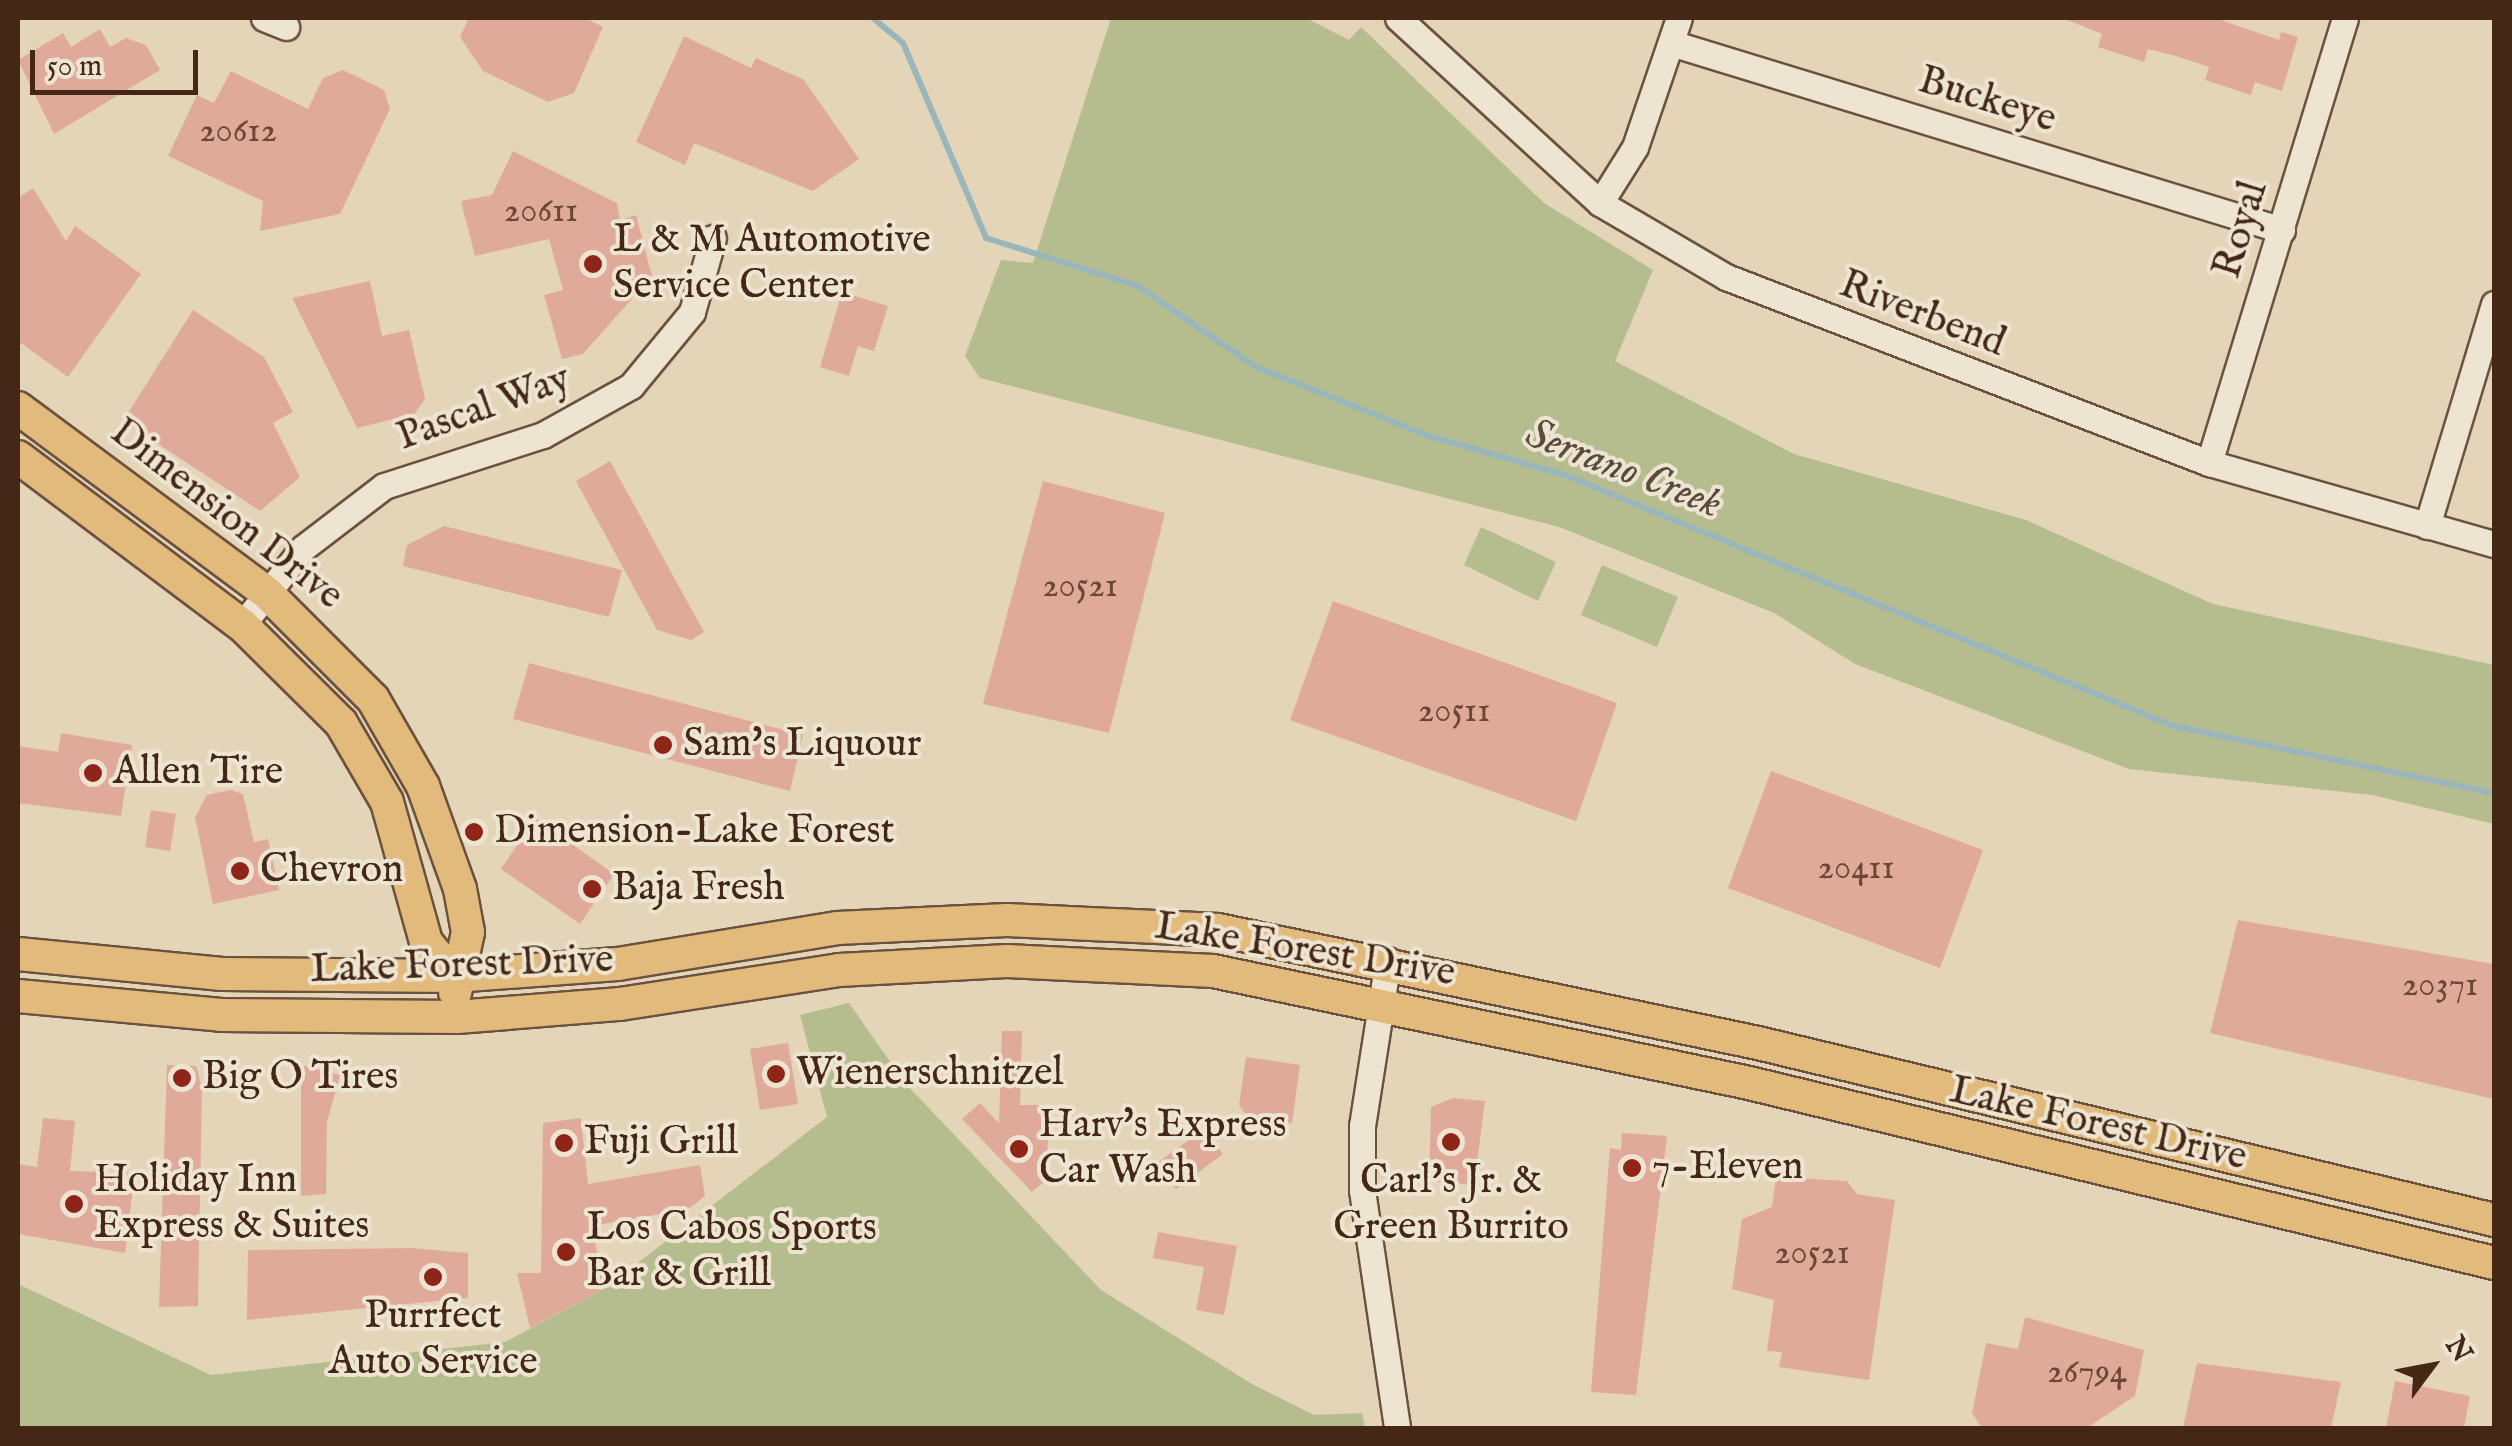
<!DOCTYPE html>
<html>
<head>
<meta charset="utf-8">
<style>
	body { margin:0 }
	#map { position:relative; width:2512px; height:1446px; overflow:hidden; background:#e4d5b9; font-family:"IM FELL English",serif }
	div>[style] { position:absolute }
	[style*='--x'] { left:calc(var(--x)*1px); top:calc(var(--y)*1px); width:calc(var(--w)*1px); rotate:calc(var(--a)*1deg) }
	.green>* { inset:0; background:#b5bd8e }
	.stream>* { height:6px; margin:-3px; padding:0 3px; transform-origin:3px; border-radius:3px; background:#9ab6ba }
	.building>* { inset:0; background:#e0aa9b }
	.roads { filter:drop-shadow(2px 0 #6c523e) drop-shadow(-2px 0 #6c523e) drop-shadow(0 2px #6c523e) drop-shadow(0 -2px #6c523e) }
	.minor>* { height:25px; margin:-12.5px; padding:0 12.5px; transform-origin:12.5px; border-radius:12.5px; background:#ede4d2 }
	.major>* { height:32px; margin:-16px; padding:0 16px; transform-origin:16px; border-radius:16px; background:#e2ba7c }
	.dots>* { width:28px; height:28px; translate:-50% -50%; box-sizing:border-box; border:5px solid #ede4d2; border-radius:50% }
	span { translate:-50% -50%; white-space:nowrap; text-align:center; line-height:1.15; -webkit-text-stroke:8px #ede4d2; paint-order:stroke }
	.number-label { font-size:35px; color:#6b4836 }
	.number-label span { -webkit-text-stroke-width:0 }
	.street-label { font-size:40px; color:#442715 }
	.poi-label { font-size:40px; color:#442715 }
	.left { translate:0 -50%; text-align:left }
	.water-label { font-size:42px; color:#5a4b3e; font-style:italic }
	.frame { position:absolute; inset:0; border:20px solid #442715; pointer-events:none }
	.north { position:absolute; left:2382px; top:1316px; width:100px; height:100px; -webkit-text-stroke:8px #ede4d2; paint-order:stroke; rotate:58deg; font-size:28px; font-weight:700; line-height:40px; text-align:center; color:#442715 }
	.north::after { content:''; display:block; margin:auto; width:35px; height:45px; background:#442715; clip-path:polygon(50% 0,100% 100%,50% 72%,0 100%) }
	.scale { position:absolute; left:30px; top:50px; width:168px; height:45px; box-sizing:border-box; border:5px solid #442715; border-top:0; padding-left:12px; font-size:30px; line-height:35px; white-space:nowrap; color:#442715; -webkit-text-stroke:8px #ede4d2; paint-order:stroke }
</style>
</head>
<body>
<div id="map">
	<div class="green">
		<i style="clip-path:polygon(1111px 18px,1306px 18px,1349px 40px,1361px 27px,1544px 203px,1653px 270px,1615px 361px,1794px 454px,2026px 520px,2213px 604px,2494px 665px,2494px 824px,2372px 795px,2129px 769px,1855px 664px,1774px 613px,1559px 527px,980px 378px,965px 356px,1001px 260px,1033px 263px)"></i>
		<i style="clip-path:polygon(1481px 527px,1556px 562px,1538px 601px,1464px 565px)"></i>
		<i style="clip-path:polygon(1602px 565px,1678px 597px,1657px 647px,1581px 615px)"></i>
		<i style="clip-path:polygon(849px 1003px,905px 1083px,1101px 1290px,1252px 1384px,1314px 1415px,1362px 1413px,1365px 1428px,18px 1428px,18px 1284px,211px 1375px,505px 1342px,604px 1289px,827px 1117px,800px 1015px)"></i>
	</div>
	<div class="stream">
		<i style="--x:873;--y:18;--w:39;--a:40"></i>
		<i style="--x:903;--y:43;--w:212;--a:66.9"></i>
		<i style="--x:986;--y:238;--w:159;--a:17.5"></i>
		<i style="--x:1138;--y:286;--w:143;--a:34.5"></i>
		<i style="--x:1256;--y:367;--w:183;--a:21.8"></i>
		<i style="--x:1426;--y:435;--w:145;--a:16.1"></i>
		<i style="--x:1565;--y:475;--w:658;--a:22.43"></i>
		<i style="--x:2173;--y:726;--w:328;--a:11.8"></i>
	</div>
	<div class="building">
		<i style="clip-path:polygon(469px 18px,585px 18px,603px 27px,574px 93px,548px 102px,483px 71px,460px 37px)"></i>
		<i style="clip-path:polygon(2062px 18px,2215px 18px,2279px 40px,2281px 32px,2298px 37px,2282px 91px,2255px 82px,2251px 95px,2205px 80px,2209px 67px,2176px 56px,2148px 49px,2144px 62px,2098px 47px,2102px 34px)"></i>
		<i style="clip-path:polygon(100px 29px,110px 47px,126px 38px,146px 45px,160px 70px,54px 134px,18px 60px,63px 33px,71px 47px)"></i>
		<i style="clip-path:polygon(684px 36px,751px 68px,756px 58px,804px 80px,859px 159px,813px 191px,694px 143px,685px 165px,636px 142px)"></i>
		<i style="clip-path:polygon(343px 70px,384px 90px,390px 109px,340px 214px,260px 231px,263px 201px,168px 156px,197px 95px,214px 103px,231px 71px,308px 109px,323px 78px)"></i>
		<i style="clip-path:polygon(513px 151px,617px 203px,620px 220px,636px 215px,652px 276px,583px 354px,562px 359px,544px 295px,563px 290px,549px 239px,475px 256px,461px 201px,492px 195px)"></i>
		<i style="clip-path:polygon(33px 188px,66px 241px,75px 226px,141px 274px,68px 377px,18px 341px,18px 198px)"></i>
		<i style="clip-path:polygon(370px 281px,382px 336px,409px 330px,425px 399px,414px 414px,357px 428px,292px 298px)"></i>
		<i style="clip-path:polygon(842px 292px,888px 306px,874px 351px,858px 346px,849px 376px,820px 367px)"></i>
		<i style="clip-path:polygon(193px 310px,264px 357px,293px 412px,273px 423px,300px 477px,260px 511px,123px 421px)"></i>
		<i style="clip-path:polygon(610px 461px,704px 632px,691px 640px,657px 630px,576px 481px)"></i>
		<i style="clip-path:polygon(1043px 481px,1165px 513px,1109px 733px,983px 704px)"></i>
		<i style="clip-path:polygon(444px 526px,622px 570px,609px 617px,403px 566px,407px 545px)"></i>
		<i style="clip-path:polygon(1333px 601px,1617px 703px,1576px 821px,1290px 720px)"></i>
		<i style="clip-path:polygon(529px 663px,803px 735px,790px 791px,513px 719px)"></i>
		<i style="clip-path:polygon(61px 733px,132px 745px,121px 816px,18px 803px,18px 746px,58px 752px)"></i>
		<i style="clip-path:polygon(1771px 771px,1983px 850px,1940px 968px,1728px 888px)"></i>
		<i style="clip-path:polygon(230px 790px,243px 794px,254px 842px,268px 839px,279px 890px,213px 904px,195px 817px,207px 795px)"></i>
		<i style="clip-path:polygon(151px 810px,176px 814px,170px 851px,145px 847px)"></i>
		<i style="clip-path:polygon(536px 818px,614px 874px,580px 924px,501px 869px)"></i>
		<i style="clip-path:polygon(2238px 920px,2494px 964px,2494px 1099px,2210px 1033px)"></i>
		<i style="clip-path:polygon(1002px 1031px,1022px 1031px,1020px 1105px,1039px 1105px,1048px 1123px,1047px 1179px,1032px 1192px,962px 1119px,980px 1103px,999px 1123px)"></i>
		<i style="clip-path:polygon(788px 1043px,798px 1104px,760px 1110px,750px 1049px)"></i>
		<i style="clip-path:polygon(1246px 1057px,1300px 1065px,1292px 1123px,1247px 1117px,1239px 1105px)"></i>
		<i style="clip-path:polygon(167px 1065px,196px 1066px,202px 1088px,198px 1306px,159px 1307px)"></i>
		<i style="clip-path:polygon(301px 1065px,340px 1075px,327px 1122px,326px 1194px,301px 1196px)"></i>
		<i style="clip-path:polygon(1453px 1098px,1485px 1101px,1474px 1185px,1429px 1181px,1431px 1107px)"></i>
		<i style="clip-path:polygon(43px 1118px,75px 1121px,70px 1171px,135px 1173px,125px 1253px,18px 1234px,18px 1164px,37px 1167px)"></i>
		<i style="clip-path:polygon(581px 1118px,588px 1184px,700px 1165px,705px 1196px,688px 1209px,592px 1226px,604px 1289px,530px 1328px,517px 1273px,541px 1273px,543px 1123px)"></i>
		<i style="clip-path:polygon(1204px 1129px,1223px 1154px,1176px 1189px,1157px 1163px)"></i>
		<i style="clip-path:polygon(1622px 1133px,1667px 1136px,1636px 1395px,1591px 1392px,1610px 1148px,1621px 1150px)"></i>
		<i style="clip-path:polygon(1776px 1177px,1847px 1181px,1857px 1194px,1895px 1200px,1869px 1380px,1779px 1367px,1782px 1352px,1767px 1351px,1774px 1300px,1732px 1289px,1742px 1219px,1772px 1207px)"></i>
		<i style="clip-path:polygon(1158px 1232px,1237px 1246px,1224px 1315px,1196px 1310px,1204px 1267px,1153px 1258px)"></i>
		<i style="clip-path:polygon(411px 1248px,468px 1253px,468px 1298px,247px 1320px,248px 1250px)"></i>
		<i style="clip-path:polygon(2025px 1317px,2144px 1350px,2135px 1396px,2087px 1428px,1982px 1428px,1972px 1413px,1986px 1343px,2018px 1349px)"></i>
		<i style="clip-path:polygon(2197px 1363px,2341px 1382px,2331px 1428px,2183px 1428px)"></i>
		<i style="clip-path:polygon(2395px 1381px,2470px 1396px,2464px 1428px,2386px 1428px)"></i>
	</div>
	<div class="roads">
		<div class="minor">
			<i style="--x:264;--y:18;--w:24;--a:22"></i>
			<i style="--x:1398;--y:18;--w:274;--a:42.5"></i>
			<i style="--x:1600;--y:203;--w:146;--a:30.4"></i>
			<i style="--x:1726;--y:277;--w:518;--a:21.06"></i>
			<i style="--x:2209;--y:463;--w:296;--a:15.9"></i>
			<i style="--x:1671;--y:43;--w:639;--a:17.02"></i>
			<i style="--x:1600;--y:203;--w:66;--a:-58"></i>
			<i style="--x:1635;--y:147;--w:136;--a:-71.2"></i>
			<i style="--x:2209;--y:463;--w:465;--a:-73"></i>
			<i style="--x:2427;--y:526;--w:232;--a:-73.2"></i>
			<i style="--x:242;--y:625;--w:98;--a:-51.6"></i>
			<i style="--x:303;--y:548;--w:102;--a:-37.4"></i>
			<i style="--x:384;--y:486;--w:167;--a:-17.8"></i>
			<i style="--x:543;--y:435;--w:101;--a:-29.1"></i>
			<i style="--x:631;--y:386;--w:96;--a:-50.5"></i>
			<i style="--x:692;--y:312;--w:77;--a:-74.2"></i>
			<i style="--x:1388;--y:960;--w:168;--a:98.9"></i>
			<i style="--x:1362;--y:1126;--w:64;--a:90"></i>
			<i style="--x:1362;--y:1190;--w:241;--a:81.6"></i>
		</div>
		<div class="major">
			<i style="--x:18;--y:408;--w:310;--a:36.6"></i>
			<i style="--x:267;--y:593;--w:150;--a:45"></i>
			<i style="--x:373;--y:699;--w:100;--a:60.1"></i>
			<i style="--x:423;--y:786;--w:109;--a:70.2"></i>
			<i style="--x:460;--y:889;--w:44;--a:79.5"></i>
			<i style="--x:468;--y:932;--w:62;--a:102"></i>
			<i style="--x:18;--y:457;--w:280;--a:36.9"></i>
			<i style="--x:242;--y:625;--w:139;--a:44.7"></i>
			<i style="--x:341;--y:723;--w:91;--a:59.8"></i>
			<i style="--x:387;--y:802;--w:145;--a:74.4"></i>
			<i style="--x:426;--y:942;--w:44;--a:50.5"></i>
			<i style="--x:18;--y:954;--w:205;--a:5.6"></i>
			<i style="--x:222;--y:974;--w:232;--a:0.5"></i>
			<i style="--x:454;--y:976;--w:164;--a:-4.2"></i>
			<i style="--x:618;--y:964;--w:222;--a:-9.3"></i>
			<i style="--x:837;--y:928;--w:170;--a:-2.7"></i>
			<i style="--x:1007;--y:920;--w:211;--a:2.7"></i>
			<i style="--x:1218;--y:930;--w:552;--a:11.82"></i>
			<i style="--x:1758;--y:1043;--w:757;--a:13.52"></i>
			<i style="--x:18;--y:996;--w:204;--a:5.3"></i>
			<i style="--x:221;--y:1015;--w:236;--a:0.5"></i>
			<i style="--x:457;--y:1017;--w:164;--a:-4.6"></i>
			<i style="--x:620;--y:1004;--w:222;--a:-8.8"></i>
			<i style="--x:839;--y:970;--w:168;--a:-3.1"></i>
			<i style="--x:1007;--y:961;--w:206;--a:2.8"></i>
			<i style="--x:1213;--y:971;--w:548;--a:11.8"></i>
			<i style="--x:1749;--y:1083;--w:766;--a:13.58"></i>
		</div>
	</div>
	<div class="dots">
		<i style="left:593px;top:264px;background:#8f2418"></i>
		<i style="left:663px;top:745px;background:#8f2418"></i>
		<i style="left:93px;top:773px;background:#8f2418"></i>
		<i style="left:474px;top:832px;background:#8f2418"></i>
		<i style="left:240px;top:871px;background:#8f2418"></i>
		<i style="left:592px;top:889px;background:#8f2418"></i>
		<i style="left:776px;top:1074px;background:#8f2418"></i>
		<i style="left:182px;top:1078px;background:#8f2418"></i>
		<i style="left:1451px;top:1142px;background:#8f2418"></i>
		<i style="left:564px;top:1143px;background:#8f2418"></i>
		<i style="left:1019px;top:1149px;background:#8f2418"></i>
		<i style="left:1632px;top:1168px;background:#8f2418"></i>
		<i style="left:74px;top:1204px;background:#8f2418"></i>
		<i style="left:566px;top:1252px;background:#8f2418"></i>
		<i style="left:433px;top:1277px;background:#8f2418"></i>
	</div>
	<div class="number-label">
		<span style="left:238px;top:132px">20612</span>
		<span style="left:541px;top:212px">20611</span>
		<span style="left:1080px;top:587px">20521</span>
		<span style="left:1454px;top:712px">20511</span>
		<span style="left:1856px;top:869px">20411</span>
		<span style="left:2440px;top:986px">20371</span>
		<span style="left:1812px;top:1254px">20521</span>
		<span style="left:2087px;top:1373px">26794</span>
	</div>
	<div class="street-label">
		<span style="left:1987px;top:101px;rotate:17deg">Buckeye</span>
		<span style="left:2242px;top:230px;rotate:-73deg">Royal</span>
		<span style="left:1922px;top:315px;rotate:21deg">Riverbend</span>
		<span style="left:484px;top:409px;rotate:-20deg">Pascal Way</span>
		<span style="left:226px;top:515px;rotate:38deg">Dimension Drive</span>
		<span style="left:1305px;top:951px;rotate:9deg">Lake Forest Drive</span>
		<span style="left:462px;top:966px;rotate:-2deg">Lake Forest Drive</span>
		<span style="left:2098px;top:1125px;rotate:13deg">Lake Forest Drive</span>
	</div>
	<div class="poi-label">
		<span class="left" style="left:613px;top:264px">L &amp; M Automotive<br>Service Center</span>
		<span class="left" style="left:683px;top:745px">Sam's Liquour</span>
		<span class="left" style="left:113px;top:773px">Allen Tire</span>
		<span class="left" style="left:494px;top:832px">Dimension-Lake Forest</span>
		<span class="left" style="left:260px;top:871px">Chevron</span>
		<span class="left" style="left:612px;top:889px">Baja Fresh</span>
		<span class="left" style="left:796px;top:1074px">Wienerschnitzel</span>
		<span class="left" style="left:202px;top:1078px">Big O Tires</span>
		<span class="left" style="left:1039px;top:1149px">Harv's Express<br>Car Wash</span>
		<span class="left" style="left:584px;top:1143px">Fuji Grill</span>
		<span class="left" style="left:1652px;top:1168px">7-Eleven</span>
		<span class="left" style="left:94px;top:1204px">Holiday Inn<br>Express &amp; Suites</span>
		<span style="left:1451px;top:1205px">Carl's Jr. &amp;<br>Green Burrito</span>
		<span class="left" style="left:586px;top:1252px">Los Cabos Sports<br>Bar &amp; Grill</span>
		<span style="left:433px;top:1340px">Purrfect<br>Auto Service</span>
	</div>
	<div class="water-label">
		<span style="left:1623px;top:470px;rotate:21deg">Serrano Creek</span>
	</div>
	<div class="frame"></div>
	<div class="north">N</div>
	<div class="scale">50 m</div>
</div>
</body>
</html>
